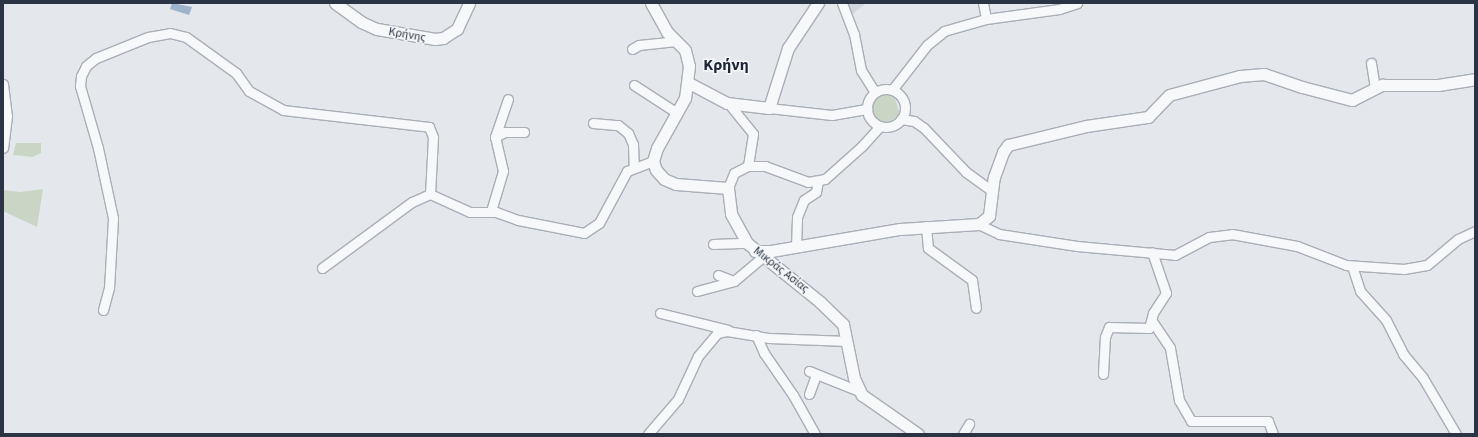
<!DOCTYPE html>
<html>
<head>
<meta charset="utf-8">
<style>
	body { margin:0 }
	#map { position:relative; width:1478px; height:437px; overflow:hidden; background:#e4e7ec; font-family:"Source Sans 3",sans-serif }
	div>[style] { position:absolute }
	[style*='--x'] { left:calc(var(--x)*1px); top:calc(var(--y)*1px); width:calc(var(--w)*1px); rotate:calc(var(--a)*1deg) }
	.built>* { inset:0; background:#d2d6de }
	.green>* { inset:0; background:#c9d6c5 }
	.water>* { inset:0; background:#9fb4cc }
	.roads { filter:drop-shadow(1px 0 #a9aeb7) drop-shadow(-1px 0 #a9aeb7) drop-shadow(0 1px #a9aeb7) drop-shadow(0 -1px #a9aeb7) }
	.minor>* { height:9px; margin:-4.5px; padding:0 4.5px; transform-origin:4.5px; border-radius:4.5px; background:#f7f8fa }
	.minor>.ring { margin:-4.5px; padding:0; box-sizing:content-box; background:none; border:9px solid #f7f8fa; border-radius:50% }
	.tertiary>* { height:11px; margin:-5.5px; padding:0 5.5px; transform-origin:5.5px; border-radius:5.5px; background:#f7f8fa }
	span { translate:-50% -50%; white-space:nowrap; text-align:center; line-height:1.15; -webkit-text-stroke:3px #f4f6f9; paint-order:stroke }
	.street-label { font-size:12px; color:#2b3445 }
	.district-label { font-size:16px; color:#1d2536; font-weight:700 }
	.frame { position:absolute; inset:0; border:4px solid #2b3445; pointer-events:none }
</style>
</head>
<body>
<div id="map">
	<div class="built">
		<i style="clip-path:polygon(841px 3px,866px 3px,848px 18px)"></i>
	</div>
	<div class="green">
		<i style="clip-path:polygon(885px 91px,895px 99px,900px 114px,887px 124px,874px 118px,869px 107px,873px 95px)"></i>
		<i style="clip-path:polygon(16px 143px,41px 143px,41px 153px,33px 157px,13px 155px)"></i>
		<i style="clip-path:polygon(43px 189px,37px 227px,3px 211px,3px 190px,20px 192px)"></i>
	</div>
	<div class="water">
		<i style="clip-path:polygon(172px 3px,192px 7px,189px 15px,170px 9px)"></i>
	</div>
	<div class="roads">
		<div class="minor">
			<i style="--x:842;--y:3;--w:33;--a:69"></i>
			<i style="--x:854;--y:34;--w:37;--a:79"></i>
			<i style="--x:861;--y:70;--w:26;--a:58"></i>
			<i style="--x:983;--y:3;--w:16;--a:79"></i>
			<i style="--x:632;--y:49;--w:8;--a:-30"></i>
			<i style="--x:639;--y:45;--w:37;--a:-6"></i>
			<i style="--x:1371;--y:63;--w:24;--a:81"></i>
			<i style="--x:3;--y:84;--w:32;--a:83"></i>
			<i style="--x:7;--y:116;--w:32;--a:97"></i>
			<i style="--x:634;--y:85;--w:51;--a:33.1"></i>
			<i class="ring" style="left:867px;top:89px;width:29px;height:29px"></i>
			<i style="--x:892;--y:90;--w:57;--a:-52.1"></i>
			<i style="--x:927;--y:45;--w:22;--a:-39"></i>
			<i style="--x:944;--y:31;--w:44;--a:-15.9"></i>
			<i style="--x:986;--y:19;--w:74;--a:-7.8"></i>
			<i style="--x:1059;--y:9;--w:19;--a:-18"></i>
			<i style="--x:729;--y:104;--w:38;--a:51"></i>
			<i style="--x:753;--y:134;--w:32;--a:99"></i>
			<i style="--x:769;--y:108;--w:63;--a:6.3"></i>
			<i style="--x:832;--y:115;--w:36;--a:-10"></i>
			<i style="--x:901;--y:119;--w:13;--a:9"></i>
			<i style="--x:914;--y:121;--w:12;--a:35"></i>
			<i style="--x:924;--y:128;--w:61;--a:46.3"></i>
			<i style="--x:966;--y:172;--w:32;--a:36"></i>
			<i style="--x:593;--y:123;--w:25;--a:5"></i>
			<i style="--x:618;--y:125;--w:13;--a:39"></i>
			<i style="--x:628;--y:133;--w:12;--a:66"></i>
			<i style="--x:633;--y:144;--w:23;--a:88"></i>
			<i style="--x:495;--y:137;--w:11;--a:-27"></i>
			<i style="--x:505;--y:132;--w:19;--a:0"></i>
			<i style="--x:728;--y:188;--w:16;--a:-68"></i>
			<i style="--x:734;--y:173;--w:16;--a:-27"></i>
			<i style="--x:748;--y:166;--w:17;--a:0"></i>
			<i style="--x:765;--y:166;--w:46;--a:20.4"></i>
			<i style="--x:808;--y:182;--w:17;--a:-10"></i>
			<i style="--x:825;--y:179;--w:50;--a:-41.7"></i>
			<i style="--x:862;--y:146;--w:27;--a:-48"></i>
			<i style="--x:491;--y:211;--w:42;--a:-73.3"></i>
			<i style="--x:503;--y:171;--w:35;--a:-103"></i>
			<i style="--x:495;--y:137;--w:40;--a:-71.1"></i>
			<i style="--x:978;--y:224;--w:23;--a:25"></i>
			<i style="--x:999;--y:234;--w:79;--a:8.7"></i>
			<i style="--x:1077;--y:246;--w:98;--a:5.2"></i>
			<i style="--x:1175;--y:255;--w:38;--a:-28"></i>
			<i style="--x:1209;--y:237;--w:23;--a:-7"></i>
			<i style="--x:1232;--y:234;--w:66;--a:10.5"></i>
			<i style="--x:1297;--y:246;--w:53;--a:21.2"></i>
			<i style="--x:1346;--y:265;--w:58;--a:3.9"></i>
			<i style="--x:1404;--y:269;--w:23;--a:-10"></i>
			<i style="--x:1427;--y:265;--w:40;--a:-40"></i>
			<i style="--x:1458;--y:239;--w:19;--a:-25"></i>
			<i style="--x:926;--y:226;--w:22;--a:85"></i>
			<i style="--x:928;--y:248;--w:54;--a:36"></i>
			<i style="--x:972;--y:280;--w:28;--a:82"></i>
			<i style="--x:713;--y:244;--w:34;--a:-2"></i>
			<i style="--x:796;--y:247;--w:30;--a:-88"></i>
			<i style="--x:797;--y:217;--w:18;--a:-68"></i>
			<i style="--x:804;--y:200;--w:14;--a:-34"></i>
			<i style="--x:816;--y:192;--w:11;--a:-80"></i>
			<i style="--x:1352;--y:266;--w:26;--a:72"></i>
			<i style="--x:1360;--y:291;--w:39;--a:48"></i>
			<i style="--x:1386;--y:320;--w:38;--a:63"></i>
			<i style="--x:1403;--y:354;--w:31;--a:50"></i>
			<i style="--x:1423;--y:378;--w:65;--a:59.5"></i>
			<i style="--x:322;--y:268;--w:112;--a:-36.3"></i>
			<i style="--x:412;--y:202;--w:20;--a:-24"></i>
			<i style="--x:718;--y:275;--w:17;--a:21"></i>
			<i style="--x:734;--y:281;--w:38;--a:-40"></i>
			<i style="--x:697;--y:291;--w:38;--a:-15"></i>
			<i style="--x:103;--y:310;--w:23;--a:-75"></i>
			<i style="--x:109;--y:288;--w:70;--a:-86.7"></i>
			<i style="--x:113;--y:218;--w:72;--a:-102.1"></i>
			<i style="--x:98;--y:148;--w:65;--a:-106.2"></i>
			<i style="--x:80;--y:86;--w:10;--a:-84"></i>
			<i style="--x:81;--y:76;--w:11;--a:-63"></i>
			<i style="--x:86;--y:66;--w:13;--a:-39"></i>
			<i style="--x:96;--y:58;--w:56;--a:-22"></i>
			<i style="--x:148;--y:37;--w:22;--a:-10"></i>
			<i style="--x:170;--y:33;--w:16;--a:14"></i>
			<i style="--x:186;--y:37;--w:62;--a:35.8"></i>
			<i style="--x:236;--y:73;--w:22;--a:54"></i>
			<i style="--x:249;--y:91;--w:39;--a:29"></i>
			<i style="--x:283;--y:110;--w:147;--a:6.6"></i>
			<i style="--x:429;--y:127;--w:11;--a:68"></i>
			<i style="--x:433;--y:137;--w:57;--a:93"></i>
			<i style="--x:430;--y:194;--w:44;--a:24.2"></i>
			<i style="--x:470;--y:212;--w:26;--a:0"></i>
			<i style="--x:496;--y:212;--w:23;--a:20"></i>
			<i style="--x:518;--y:220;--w:67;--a:11.1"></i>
			<i style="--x:584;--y:233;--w:18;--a:-34"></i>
			<i style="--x:599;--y:223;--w:59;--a:-61.7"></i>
			<i style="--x:627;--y:171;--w:28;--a:-21"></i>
			<i style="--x:660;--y:313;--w:70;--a:14"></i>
			<i style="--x:1152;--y:321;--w:32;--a:56"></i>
			<i style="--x:1170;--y:348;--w:53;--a:80.2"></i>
			<i style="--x:1179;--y:400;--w:24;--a:60"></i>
			<i style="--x:1191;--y:421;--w:77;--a:0"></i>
			<i style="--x:1268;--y:421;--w:14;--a:69"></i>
			<i style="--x:756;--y:335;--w:20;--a:66"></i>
			<i style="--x:764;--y:353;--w:51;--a:55.4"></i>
			<i style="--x:793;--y:395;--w:45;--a:60.6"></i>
			<i style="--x:809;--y:371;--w:54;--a:21.8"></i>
			<i style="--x:1103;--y:374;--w:37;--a:-87"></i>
			<i style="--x:1105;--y:337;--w:11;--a:-68"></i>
			<i style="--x:1109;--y:327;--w:40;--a:1.4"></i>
			<i style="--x:1149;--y:328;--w:16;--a:-75"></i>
			<i style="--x:1153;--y:313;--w:24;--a:-57"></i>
			<i style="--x:1166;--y:293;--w:43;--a:-108.9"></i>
			<i style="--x:809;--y:394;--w:20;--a:-70"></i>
			<i style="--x:648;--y:434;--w:46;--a:-49.4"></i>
			<i style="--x:678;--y:399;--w:47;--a:-65.1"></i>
			<i style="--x:698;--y:356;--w:30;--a:-50"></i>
			<i style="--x:717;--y:333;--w:10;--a:-11"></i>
			<i style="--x:727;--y:331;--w:43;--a:9.5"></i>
			<i style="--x:769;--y:338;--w:78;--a:2.2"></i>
			<i style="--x:963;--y:434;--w:12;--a:-59"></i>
		</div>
		<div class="tertiary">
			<i style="--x:335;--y:3;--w:32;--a:36"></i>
			<i style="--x:361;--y:22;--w:17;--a:24"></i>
			<i style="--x:377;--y:29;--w:59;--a:9.8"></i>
			<i style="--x:435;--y:39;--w:8;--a:-7"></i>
			<i style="--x:443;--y:38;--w:17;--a:-33"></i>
			<i style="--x:457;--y:29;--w:29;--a:-65"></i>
			<i style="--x:651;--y:3;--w:33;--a:61"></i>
			<i style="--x:667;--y:32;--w:25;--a:45"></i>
			<i style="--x:685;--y:50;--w:16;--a:76"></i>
			<i style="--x:689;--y:66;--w:32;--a:97"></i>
			<i style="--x:685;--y:98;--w:57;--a:119.2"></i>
			<i style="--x:657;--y:148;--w:14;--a:107"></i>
			<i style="--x:653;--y:161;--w:9;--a:72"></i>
			<i style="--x:656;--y:170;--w:12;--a:48"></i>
			<i style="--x:664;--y:179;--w:13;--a:23"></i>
			<i style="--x:676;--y:184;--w:52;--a:4.4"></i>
			<i style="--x:728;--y:188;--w:26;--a:83"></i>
			<i style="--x:731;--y:214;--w:33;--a:61"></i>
			<i style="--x:747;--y:243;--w:94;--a:38.9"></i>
			<i style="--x:820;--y:302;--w:32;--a:44"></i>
			<i style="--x:843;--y:324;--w:55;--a:78.5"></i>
			<i style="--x:854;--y:378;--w:19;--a:65"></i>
			<i style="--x:862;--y:395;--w:68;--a:34.9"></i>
			<i style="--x:689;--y:83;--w:43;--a:27.8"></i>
			<i style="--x:727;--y:103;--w:42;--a:6.8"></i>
			<i style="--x:769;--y:108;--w:63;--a:-72.4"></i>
			<i style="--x:788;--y:48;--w:54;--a:-56.3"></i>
			<i style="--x:755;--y:251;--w:16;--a:0"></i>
			<i style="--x:771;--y:251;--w:131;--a:-9.7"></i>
			<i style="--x:900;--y:229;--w:79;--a:-3.6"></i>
			<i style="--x:979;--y:224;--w:13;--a:-39"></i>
			<i style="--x:989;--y:216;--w:39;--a:-83"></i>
			<i style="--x:994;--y:177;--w:27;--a:-70"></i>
			<i style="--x:1003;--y:152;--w:9;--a:-54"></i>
			<i style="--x:1008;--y:145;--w:80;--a:-13.7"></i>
			<i style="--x:1086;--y:126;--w:63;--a:-8.3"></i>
			<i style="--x:1148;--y:117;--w:30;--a:-46"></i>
			<i style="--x:1169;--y:95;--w:73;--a:-15"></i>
			<i style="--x:1240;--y:76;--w:24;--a:-5"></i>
			<i style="--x:1264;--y:74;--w:40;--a:18.9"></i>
			<i style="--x:1302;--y:87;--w:52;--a:14.6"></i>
			<i style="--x:1352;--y:100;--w:34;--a:-27"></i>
			<i style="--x:1382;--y:85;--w:56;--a:0"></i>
			<i style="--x:1438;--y:85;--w:37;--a:-9"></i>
		</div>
	</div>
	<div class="street-label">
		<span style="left:407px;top:35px;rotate:10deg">Κρήνης</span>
		<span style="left:781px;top:270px;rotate:38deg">Μικράς Ασίας</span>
	</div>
	<div class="district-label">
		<span style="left:726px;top:65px">Κρήνη</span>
	</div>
	<div class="frame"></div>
</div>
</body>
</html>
